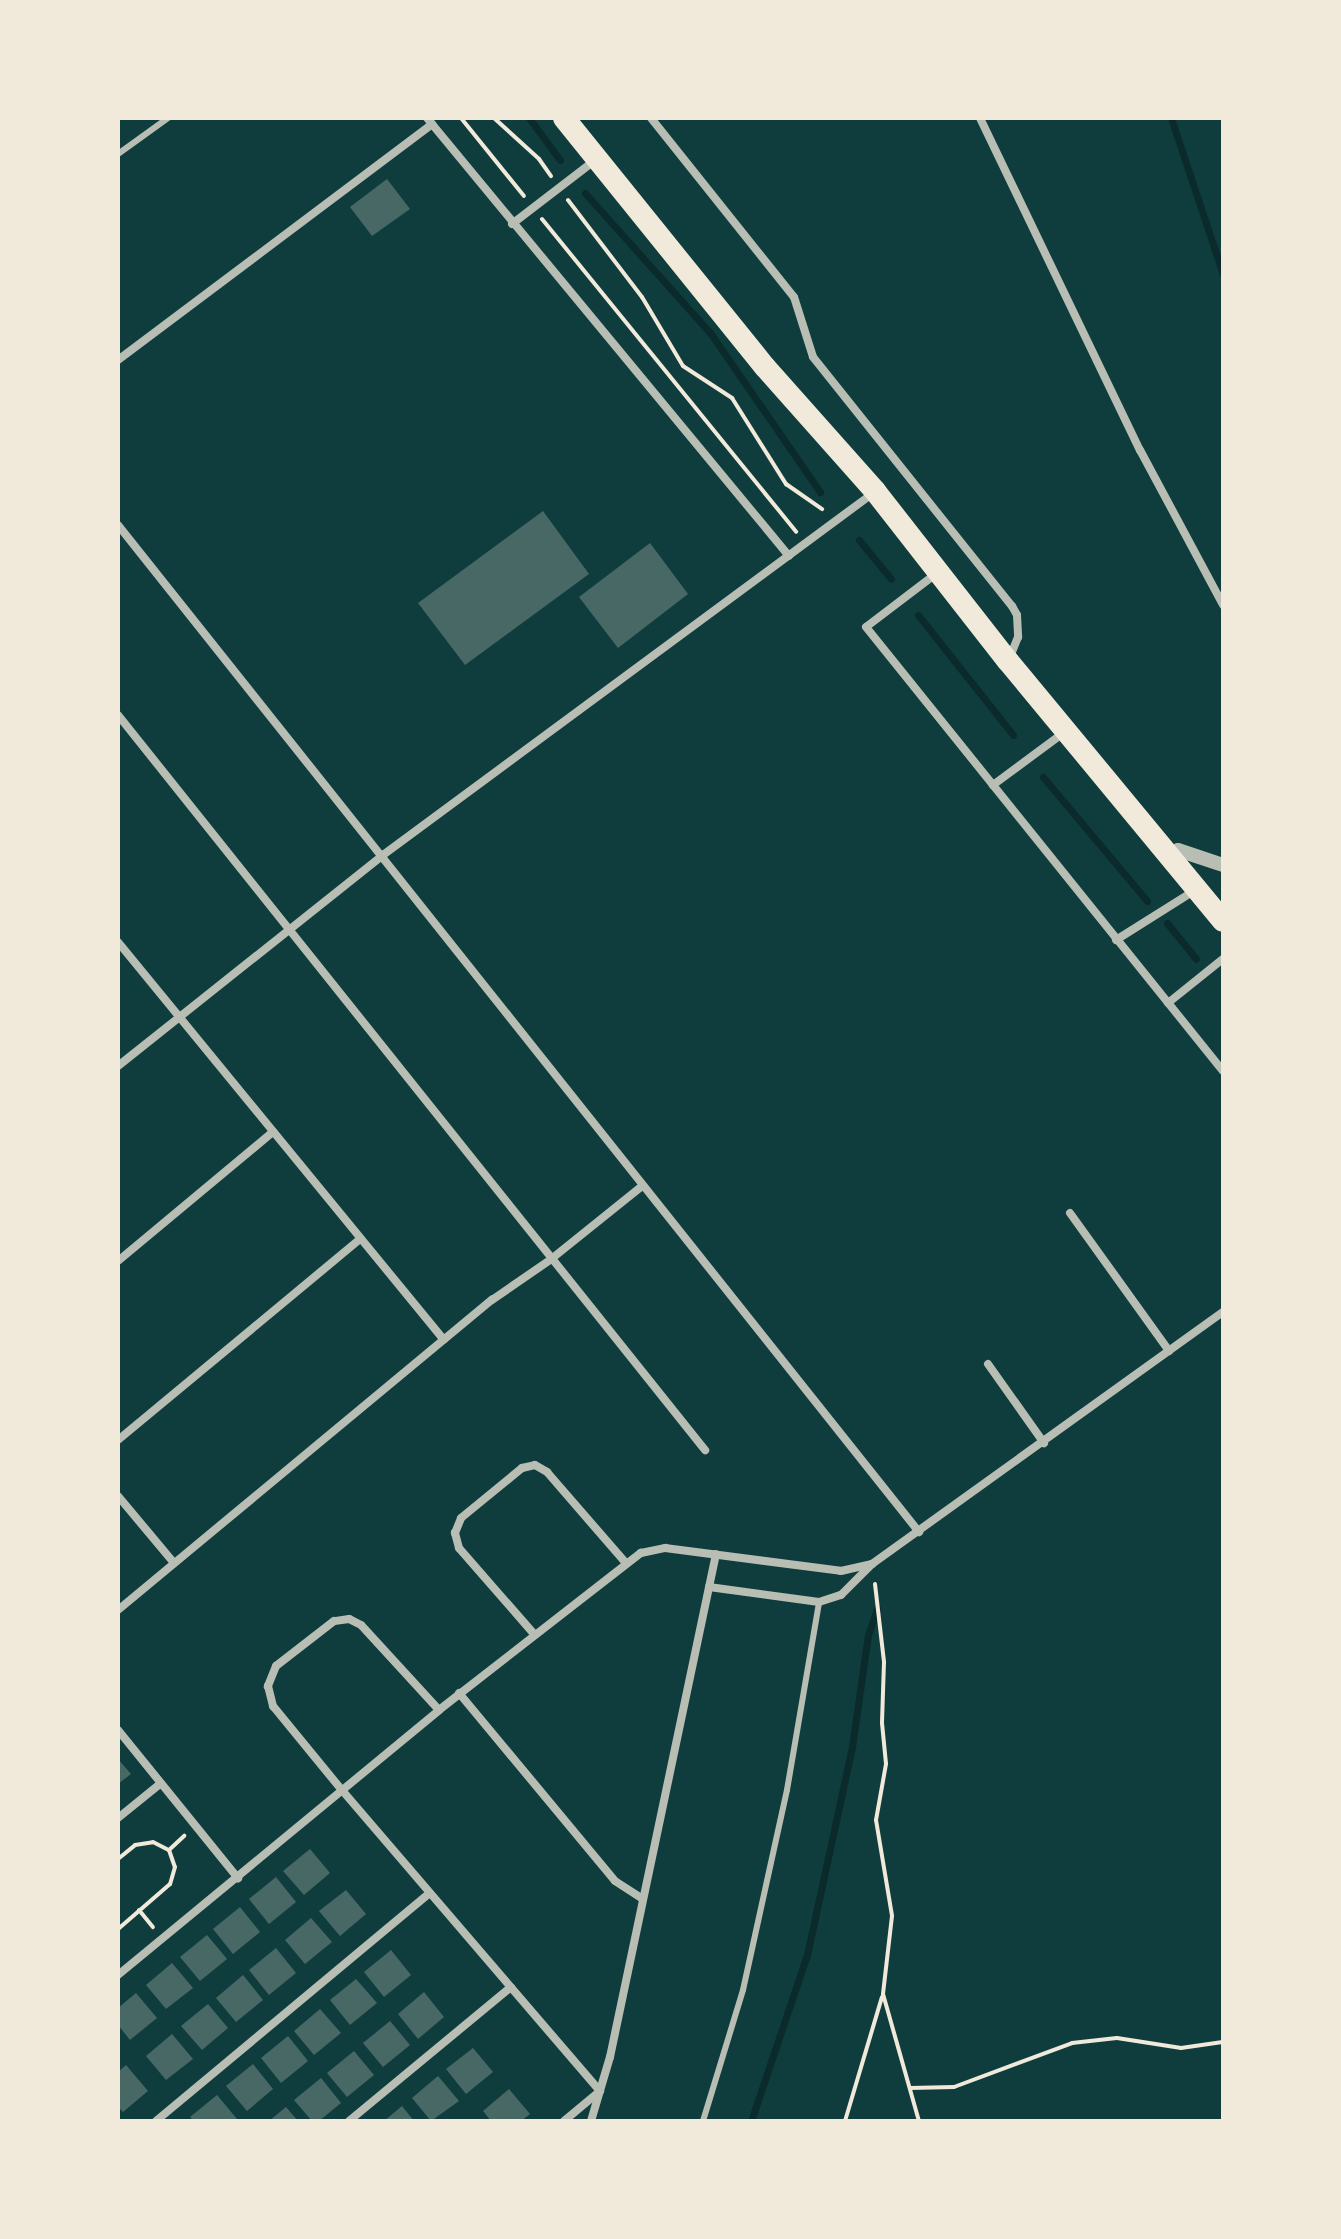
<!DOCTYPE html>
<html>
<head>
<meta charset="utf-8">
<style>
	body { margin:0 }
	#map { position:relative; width:1341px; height:2239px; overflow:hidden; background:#0f3d3e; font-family:Raleway,sans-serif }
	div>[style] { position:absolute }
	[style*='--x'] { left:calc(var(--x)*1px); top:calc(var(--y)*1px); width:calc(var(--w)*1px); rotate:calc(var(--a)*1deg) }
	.stream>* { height:7px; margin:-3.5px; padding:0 3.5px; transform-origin:3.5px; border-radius:3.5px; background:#0a2a2b }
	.building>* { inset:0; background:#486865 }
	.path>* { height:4px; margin:-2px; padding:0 2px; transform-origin:2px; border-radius:2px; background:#f1e9da }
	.service>* { height:6px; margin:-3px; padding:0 3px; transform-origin:3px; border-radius:3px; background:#b8beb3 }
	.minor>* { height:8px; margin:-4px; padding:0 4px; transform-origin:4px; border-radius:4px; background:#b8beb3 }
	.tertiary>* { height:14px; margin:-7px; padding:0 7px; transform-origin:7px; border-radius:7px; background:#b8beb3 }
	.trunk>* { height:22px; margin:-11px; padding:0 11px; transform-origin:11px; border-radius:11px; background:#f1e9da }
	span { translate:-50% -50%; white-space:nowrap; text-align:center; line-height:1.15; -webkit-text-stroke:7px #f1e9da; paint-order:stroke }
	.frame { position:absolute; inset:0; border:120px solid #f1e9da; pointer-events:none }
</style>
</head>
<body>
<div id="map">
	<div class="stream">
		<i style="--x:529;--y:118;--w:52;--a:53.6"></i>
		<i style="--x:1171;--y:118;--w:164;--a:71.6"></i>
		<i style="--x:585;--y:193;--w:189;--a:48.2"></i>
		<i style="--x:711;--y:334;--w:192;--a:55.4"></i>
		<i style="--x:859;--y:540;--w:50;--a:50.6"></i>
		<i style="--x:918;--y:615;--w:153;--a:51.6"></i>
		<i style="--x:1043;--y:777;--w:162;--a:50"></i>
		<i style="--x:1167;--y:923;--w:46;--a:51.1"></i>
		<i style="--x:751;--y:2121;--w:175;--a:-71.4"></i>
		<i style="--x:807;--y:1955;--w:213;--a:-77.8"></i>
		<i style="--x:852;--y:1747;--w:113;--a:-81.9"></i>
		<i style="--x:868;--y:1635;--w:28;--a:-71"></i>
	</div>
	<div class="building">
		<i style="clip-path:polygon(387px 179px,410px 209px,372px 236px,350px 207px)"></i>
		<i style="clip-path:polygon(543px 511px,589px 574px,465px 665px,418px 603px)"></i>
		<i style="clip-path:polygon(650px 543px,688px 594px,618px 648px,579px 597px)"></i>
		<i style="clip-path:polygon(118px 1759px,131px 1774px,118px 1784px)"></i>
		<i style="clip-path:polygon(310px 1849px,330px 1873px,304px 1895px,283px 1871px)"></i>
		<i style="clip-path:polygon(276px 1877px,296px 1902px,269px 1924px,249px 1899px)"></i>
		<i style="clip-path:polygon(346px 1890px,366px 1914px,340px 1936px,319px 1911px)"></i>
		<i style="clip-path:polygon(240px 1907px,260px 1932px,233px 1954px,213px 1929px)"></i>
		<i style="clip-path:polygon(311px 1918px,332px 1942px,305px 1964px,285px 1940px)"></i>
		<i style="clip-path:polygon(207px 1935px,227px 1959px,200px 1981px,180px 1957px)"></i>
		<i style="clip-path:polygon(276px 1948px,296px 1973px,269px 1995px,249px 1970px)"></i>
		<i style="clip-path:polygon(391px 1950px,411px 1975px,384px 1997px,364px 1972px)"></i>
		<i style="clip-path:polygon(172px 1963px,193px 1988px,166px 2009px,146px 1985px)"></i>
		<i style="clip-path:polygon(243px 1975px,263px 2000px,236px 2022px,216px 1998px)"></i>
		<i style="clip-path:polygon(356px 1979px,377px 2003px,350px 2025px,330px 2000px)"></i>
		<i style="clip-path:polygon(424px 1992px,444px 2017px,418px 2039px,398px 2014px)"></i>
		<i style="clip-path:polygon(136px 1993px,157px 2018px,130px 2040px,118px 2025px,118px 2008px)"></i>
		<i style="clip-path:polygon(208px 2004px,228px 2028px,202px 2050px,181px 2026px)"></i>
		<i style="clip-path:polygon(320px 2009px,341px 2033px,314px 2055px,294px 2031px)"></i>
		<i style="clip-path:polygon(390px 2021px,410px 2045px,383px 2067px,363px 2043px)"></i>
		<i style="clip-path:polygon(172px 2034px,193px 2059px,166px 2080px,146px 2056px)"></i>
		<i style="clip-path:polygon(288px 2036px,308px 2061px,281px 2083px,261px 2058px)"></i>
		<i style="clip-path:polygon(473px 2048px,493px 2072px,466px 2094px,446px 2069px)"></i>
		<i style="clip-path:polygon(354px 2051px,374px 2075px,347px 2097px,327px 2073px)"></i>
		<i style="clip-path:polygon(253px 2064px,273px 2089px,247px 2111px,226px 2086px)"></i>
		<i style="clip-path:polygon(126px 2065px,148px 2091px,123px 2112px,118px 2107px,118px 2072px)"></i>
		<i style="clip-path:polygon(438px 2076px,459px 2101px,431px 2121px,412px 2098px)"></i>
		<i style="clip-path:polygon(321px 2078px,341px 2103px,319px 2121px,312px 2121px,294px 2100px)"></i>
		<i style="clip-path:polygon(509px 2089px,530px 2114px,521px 2121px,491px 2121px,483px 2111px)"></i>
		<i style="clip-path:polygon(217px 2095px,237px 2119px,194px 2121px,190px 2117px)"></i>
		<i style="clip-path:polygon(402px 2106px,414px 2121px,384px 2121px)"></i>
		<i style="clip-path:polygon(286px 2107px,298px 2121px,269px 2121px)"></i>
	</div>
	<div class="path">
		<i style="--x:461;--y:118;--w:100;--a:51.1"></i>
		<i style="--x:494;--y:118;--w:61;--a:42.3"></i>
		<i style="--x:539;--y:159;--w:21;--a:55"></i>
		<i style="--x:568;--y:200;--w:122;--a:52.7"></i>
		<i style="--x:642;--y:297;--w:80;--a:59.3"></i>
		<i style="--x:683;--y:366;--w:59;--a:33.1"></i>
		<i style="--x:732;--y:398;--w:102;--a:57.9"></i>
		<i style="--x:786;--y:484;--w:44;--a:34.8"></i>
		<i style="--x:542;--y:219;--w:403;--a:50.9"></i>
		<i style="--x:875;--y:1584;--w:79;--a:83.4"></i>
		<i style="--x:884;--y:1662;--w:61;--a:91.9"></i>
		<i style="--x:882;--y:1723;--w:41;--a:84.4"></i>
		<i style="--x:886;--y:1764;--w:57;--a:100.1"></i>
		<i style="--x:876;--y:1820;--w:97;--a:80.5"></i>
		<i style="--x:892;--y:1916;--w:79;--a:96.6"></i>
		<i style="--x:883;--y:1994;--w:132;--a:74.2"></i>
		<i style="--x:169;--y:1850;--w:21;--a:-43"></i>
		<i style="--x:118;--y:1859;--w:22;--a:-39"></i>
		<i style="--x:135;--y:1845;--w:18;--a:-9"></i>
		<i style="--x:153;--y:1842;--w:18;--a:27"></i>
		<i style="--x:169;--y:1850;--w:18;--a:71"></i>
		<i style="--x:175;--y:1867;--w:18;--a:106"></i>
		<i style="--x:170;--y:1884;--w:69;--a:139.1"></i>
		<i style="--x:139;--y:1910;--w:22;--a:51"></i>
		<i style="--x:910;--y:2088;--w:44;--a:-1.3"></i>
		<i style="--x:954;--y:2087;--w:126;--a:-20.4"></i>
		<i style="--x:1072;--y:2043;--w:45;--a:-6.3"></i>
		<i style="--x:1117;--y:2038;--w:65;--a:8.9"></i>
		<i style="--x:1181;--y:2048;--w:42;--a:-8.1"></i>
		<i style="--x:845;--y:2121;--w:129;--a:-73.4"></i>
	</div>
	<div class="service">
		<i style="--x:118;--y:154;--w:62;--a:-35.8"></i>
		<i style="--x:703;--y:2121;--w:137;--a:-73"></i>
		<i style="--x:743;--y:1990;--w:205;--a:-77.6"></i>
		<i style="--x:787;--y:1790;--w:191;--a:-80.3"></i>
	</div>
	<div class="minor">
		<i style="--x:427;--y:118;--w:568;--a:50.43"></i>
		<i style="--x:651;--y:118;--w:229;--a:51.4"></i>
		<i style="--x:794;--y:297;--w:63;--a:72.4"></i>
		<i style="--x:813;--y:357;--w:319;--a:51.4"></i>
		<i style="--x:1012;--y:606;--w:10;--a:61"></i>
		<i style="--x:1017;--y:615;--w:22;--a:87"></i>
		<i style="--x:1018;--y:637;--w:24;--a:112"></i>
		<i style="--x:980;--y:118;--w:369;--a:64.3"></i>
		<i style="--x:1140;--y:450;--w:176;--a:61.8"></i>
		<i style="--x:512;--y:224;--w:103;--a:-37.5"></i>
		<i style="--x:118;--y:360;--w:393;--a:-36.9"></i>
		<i style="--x:118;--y:525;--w:1287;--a:51.5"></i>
		<i style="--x:937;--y:573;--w:89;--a:142.7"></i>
		<i style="--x:866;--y:627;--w:203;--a:51.2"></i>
		<i style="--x:118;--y:715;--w:941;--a:51.39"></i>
		<i style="--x:1066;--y:731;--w:91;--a:143.5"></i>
		<i style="--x:993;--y:785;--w:367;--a:51.2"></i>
		<i style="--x:1116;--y:940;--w:96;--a:-32.2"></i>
		<i style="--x:118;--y:942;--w:514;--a:50.68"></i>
		<i style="--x:1168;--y:1003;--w:70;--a:-38.7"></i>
		<i style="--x:118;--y:1066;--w:339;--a:-38.5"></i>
		<i style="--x:383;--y:855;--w:608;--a:-36.44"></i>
		<i style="--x:1070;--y:1213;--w:170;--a:54.3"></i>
		<i style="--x:118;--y:1261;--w:202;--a:-39.8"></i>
		<i style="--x:988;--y:1364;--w:97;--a:54.7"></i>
		<i style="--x:118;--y:1440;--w:315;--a:-39.7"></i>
		<i style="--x:118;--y:1496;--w:87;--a:50.1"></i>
		<i style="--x:709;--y:1587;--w:111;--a:7.8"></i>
		<i style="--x:819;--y:1602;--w:23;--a:-18"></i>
		<i style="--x:841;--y:1595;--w:44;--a:-45"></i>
		<i style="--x:872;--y:1564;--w:432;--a:-35.7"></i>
		<i style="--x:118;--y:1610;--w:486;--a:-39.7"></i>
		<i style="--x:492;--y:1300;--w:70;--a:-34.6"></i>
		<i style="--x:550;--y:1260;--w:118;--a:-38.8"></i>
		<i style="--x:534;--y:1634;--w:114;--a:-131.1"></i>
		<i style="--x:459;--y:1548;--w:16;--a:-105"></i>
		<i style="--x:455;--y:1533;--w:16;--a:-68"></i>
		<i style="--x:461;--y:1518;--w:79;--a:-39.3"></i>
		<i style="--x:522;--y:1468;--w:13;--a:-13"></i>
		<i style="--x:535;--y:1465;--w:14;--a:30"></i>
		<i style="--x:547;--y:1472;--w:119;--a:49.1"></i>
		<i style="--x:459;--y:1693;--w:244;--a:50.3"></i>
		<i style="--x:615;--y:1881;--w:33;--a:33"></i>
		<i style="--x:439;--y:1710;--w:115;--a:-132.5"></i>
		<i style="--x:361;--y:1625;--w:13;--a:-153"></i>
		<i style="--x:349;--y:1619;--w:15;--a:172"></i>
		<i style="--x:334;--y:1621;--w:73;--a:142.2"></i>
		<i style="--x:276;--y:1666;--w:22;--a:112"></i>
		<i style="--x:268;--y:1686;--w:21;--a:76"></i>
		<i style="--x:273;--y:1706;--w:107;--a:50.7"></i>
		<i style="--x:341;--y:1789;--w:398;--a:49.4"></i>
		<i style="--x:600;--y:2091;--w:47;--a:140.2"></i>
		<i style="--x:118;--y:1730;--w:191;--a:51"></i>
		<i style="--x:118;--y:1818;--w:55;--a:-39.1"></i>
		<i style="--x:118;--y:1975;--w:416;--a:-39.5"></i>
		<i style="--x:439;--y:1710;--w:256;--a:-37.9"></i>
		<i style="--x:641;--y:1553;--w:25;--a:-12"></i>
		<i style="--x:665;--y:1548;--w:177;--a:7.4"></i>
		<i style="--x:841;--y:1571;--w:32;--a:-13"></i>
		<i style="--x:156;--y:2121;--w:356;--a:-39.8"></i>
		<i style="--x:349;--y:2121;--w:210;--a:-39.6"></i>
		<i style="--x:591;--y:2121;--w:67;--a:-73.5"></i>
		<i style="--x:610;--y:2057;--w:514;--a:-78.1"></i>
	</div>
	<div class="tertiary">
		<i style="--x:1170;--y:855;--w:9;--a:-32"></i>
		<i style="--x:1178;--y:850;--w:47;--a:18.4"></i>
	</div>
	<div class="trunk">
		<i style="--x:564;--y:118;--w:320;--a:51.1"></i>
		<i style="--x:765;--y:367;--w:166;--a:48.4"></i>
		<i style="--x:875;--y:491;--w:216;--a:52"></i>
		<i style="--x:1008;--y:661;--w:337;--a:50.4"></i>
	</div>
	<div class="frame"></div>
</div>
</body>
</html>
